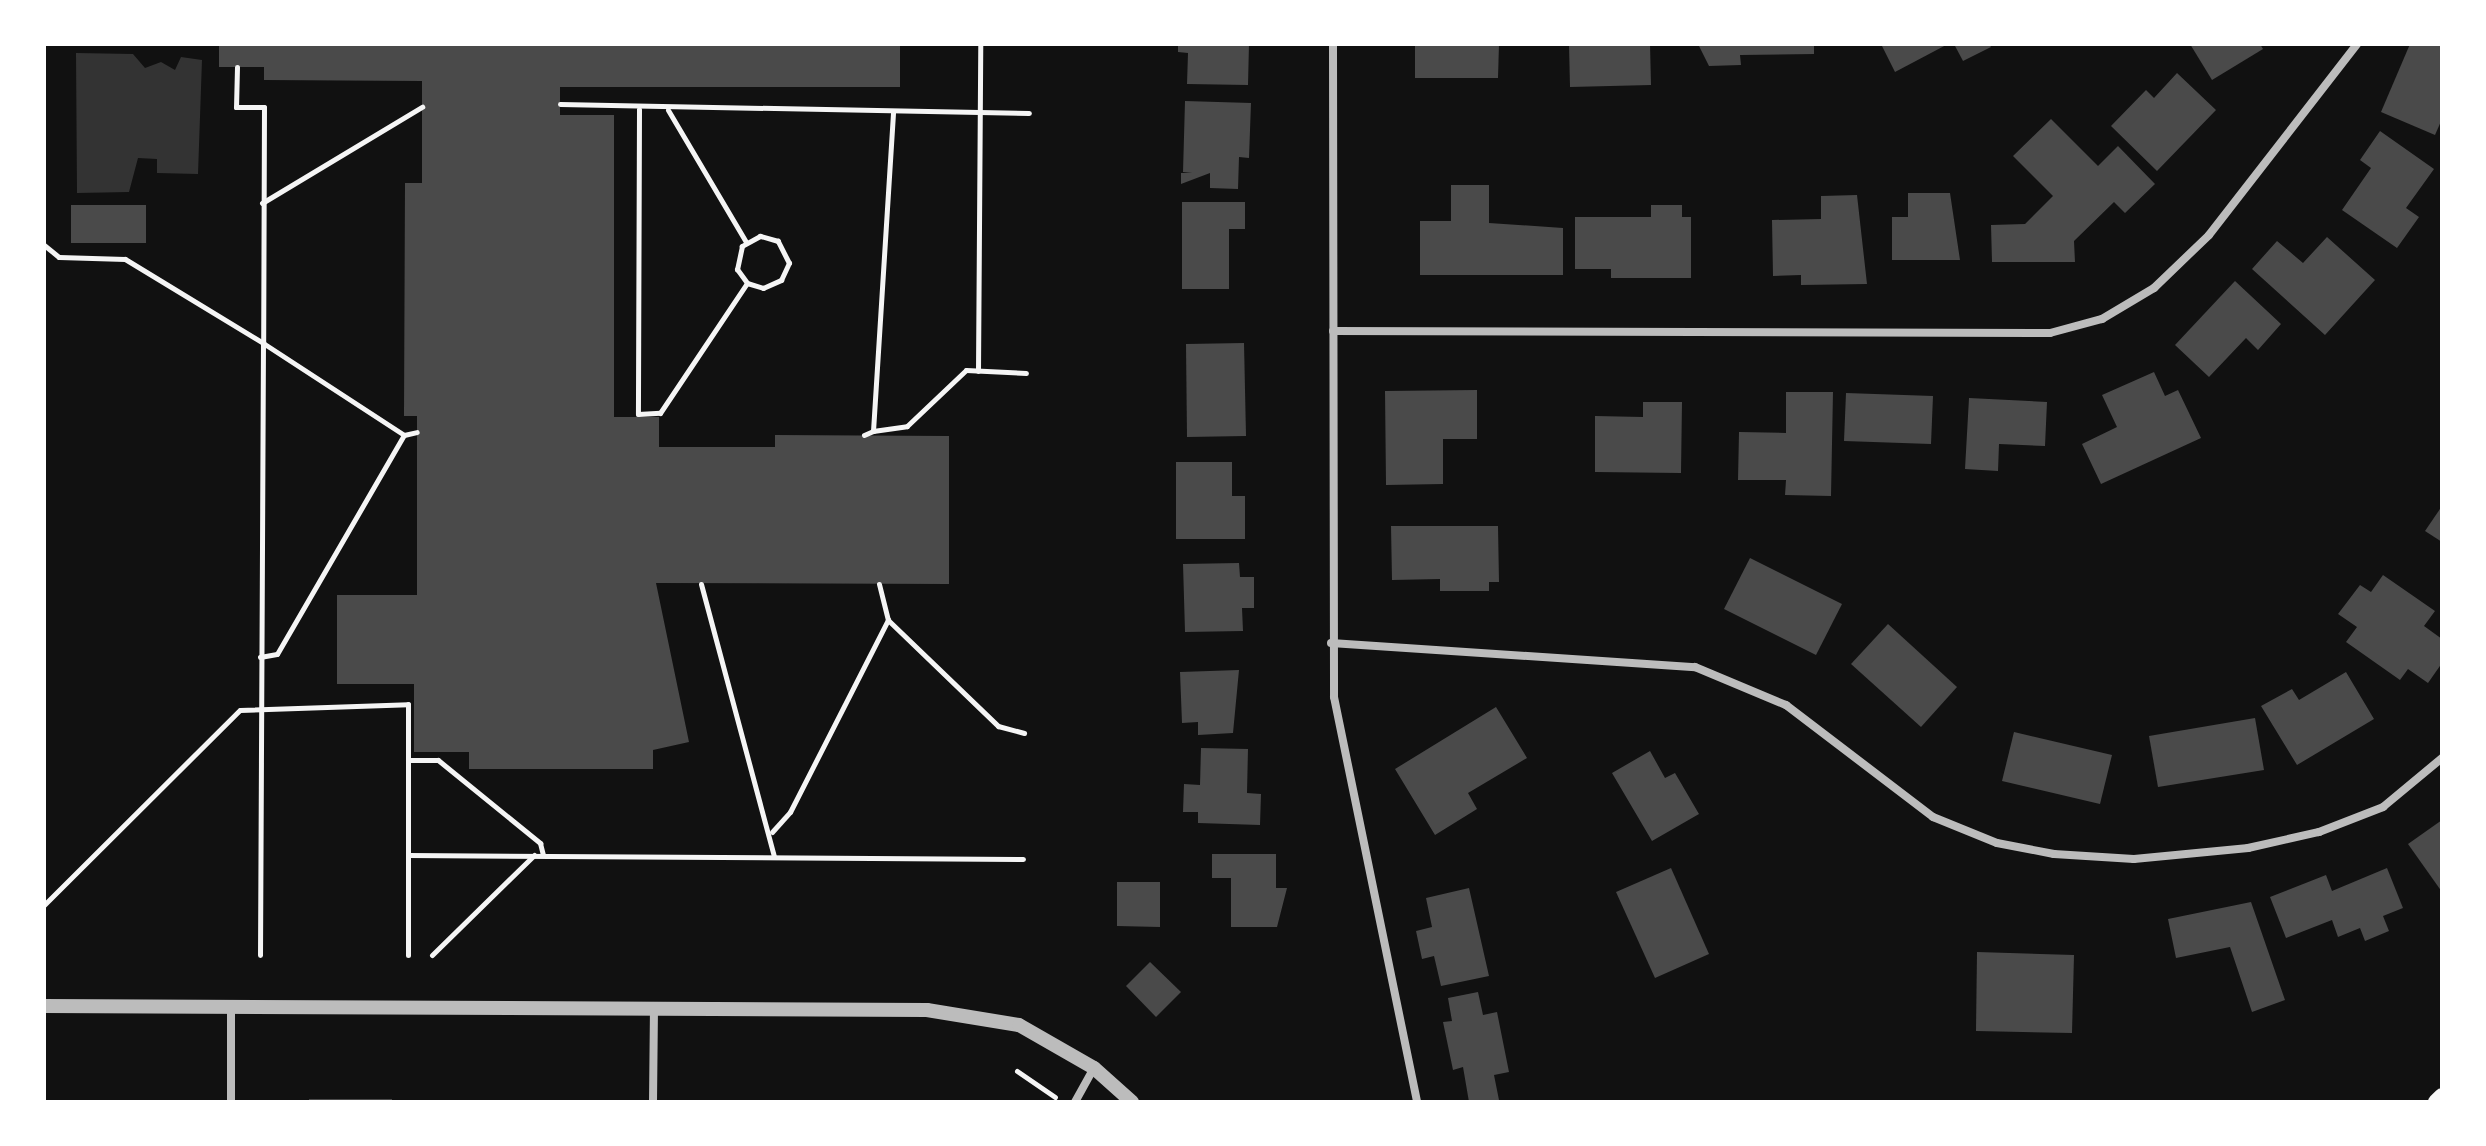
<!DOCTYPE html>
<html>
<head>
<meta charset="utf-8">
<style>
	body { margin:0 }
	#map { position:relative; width:2486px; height:1146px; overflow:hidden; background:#111; font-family:Montserrat,sans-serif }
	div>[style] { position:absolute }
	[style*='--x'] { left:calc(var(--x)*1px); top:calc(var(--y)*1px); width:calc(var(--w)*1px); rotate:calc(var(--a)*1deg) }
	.water>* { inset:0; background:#333 }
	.building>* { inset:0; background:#4a4a4a }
	.path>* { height:5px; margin:-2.5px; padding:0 2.5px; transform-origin:2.5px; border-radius:2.5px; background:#f5f5f5 }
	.minor>* { height:8px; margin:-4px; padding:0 4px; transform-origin:4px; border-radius:4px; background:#bcbcbc }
	.tertiary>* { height:14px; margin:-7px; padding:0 7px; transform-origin:7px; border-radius:7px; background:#bcbcbc }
	.secondary>* { height:16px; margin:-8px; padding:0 8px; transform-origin:8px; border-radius:8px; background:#f5f5f5 }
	span { translate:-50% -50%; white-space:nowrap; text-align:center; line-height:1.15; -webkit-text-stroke:6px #fff; paint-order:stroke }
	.frame { position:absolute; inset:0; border:46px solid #fff; pointer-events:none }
</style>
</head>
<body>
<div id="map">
	<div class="water">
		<i style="clip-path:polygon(76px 53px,133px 54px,145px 68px,161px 62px,175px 70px,181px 57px,202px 60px,198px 174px,157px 173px,157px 159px,138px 158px,129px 192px,77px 193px)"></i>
	</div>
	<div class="building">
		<i style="clip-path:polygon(219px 44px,900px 44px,900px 87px,560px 87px,560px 115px,614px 115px,614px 417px,659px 417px,659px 447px,775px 447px,775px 435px,949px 436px,949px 584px,656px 583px,689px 742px,653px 750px,653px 769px,469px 769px,469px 752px,414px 752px,414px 684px,337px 684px,337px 595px,417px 595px,417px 416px,404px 416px,405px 183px,422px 183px,422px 81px,264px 80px,264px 67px,219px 67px)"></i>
		<i style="clip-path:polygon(1178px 44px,1249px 44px,1248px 85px,1187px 84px,1188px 53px,1178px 52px)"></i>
		<i style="clip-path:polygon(1415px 44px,1499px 44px,1498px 78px,1415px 78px)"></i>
		<i style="clip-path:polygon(1569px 44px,1650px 44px,1651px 85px,1570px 87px)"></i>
		<i style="clip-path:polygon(1698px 44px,1814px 44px,1814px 54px,1740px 55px,1741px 65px,1709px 66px)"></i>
		<i style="clip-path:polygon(1881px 44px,1948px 44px,1895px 72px)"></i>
		<i style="clip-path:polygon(1954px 44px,1989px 44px,1991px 47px,1963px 61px)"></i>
		<i style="clip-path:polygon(2190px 44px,2260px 44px,2263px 49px,2212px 80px)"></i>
		<i style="clip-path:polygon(2410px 44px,2442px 44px,2442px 119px,2435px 135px,2381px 112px)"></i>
		<i style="clip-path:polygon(2177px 73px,2216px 110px,2157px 171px,2111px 126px,2146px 90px,2154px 98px)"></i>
		<i style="clip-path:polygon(1185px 101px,1251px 103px,1249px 158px,1239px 157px,1238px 189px,1210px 188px,1210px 173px,1181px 184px,1181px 173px,1192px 173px,1183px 172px)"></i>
		<i style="clip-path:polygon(2051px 119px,2098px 166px,2118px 146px,2155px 184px,2125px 213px,2114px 202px,2074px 241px,2075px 262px,1992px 262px,1991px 225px,2025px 224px,2053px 196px,2013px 156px)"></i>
		<i style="clip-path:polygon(2380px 131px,2434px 169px,2406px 208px,2419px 217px,2397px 248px,2342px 210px,2371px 168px,2360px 160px)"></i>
		<i style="clip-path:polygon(1451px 185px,1489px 185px,1489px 223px,1563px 228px,1563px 275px,1420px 275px,1420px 221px,1451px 221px)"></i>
		<i style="clip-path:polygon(1908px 193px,1950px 193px,1960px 260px,1892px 260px,1892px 217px,1908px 217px)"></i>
		<i style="clip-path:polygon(1857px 195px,1867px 284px,1801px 285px,1801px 275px,1773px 276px,1772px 220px,1821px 219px,1821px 196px)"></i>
		<i style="clip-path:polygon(1182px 202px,1245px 202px,1245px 229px,1229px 229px,1229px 289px,1182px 289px)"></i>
		<i style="clip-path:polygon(71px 205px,146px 205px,146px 243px,71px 243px)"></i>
		<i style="clip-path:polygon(1651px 205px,1682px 205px,1682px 217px,1691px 217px,1691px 278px,1611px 278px,1611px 269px,1575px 269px,1575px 217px,1651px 217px)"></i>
		<i style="clip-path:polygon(2327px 237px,2375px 280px,2325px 335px,2252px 269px,2277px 241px,2303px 263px)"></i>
		<i style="clip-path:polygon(2235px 281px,2281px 324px,2258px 350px,2246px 338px,2209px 377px,2175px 345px)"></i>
		<i style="clip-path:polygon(1244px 343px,1246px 436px,1187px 437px,1186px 344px)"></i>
		<i style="clip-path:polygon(2154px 372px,2165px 396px,2178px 390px,2201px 438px,2101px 484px,2082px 444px,2117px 427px,2102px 395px)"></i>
		<i style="clip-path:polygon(1477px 390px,1477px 439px,1443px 439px,1443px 484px,1386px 485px,1385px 391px)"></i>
		<i style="clip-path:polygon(1786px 392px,1833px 392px,1831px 496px,1785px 495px,1786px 480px,1738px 480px,1739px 432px,1786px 433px)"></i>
		<i style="clip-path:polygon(1846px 393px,1933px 396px,1931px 444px,1844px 441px)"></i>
		<i style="clip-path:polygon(1969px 398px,2047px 402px,2045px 446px,1999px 444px,1998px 471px,1965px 469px)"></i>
		<i style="clip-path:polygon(1643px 402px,1682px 402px,1681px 473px,1595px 472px,1595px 416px,1643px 417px)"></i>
		<i style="clip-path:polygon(1176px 462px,1232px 462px,1232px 496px,1245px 496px,1245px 539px,1176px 539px)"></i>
		<i style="clip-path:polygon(2442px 506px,2442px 542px,2425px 531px)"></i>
		<i style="clip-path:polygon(1391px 526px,1498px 526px,1499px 582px,1489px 582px,1489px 591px,1440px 591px,1440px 579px,1392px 580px)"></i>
		<i style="clip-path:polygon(1750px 558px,1842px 604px,1816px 655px,1724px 609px)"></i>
		<i style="clip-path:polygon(1239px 563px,1240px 577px,1254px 577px,1254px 608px,1242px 608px,1243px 631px,1185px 632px,1183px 564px)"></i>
		<i style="clip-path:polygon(2383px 575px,2435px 611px,2424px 626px,2442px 639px,2442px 663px,2428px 683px,2408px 669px,2400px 680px,2346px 642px,2357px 627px,2338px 614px,2360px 585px,2371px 592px)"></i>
		<i style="clip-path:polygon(1888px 624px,1957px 687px,1921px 727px,1851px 664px)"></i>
		<i style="clip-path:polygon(1239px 670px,1233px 733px,1198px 735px,1198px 722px,1182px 723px,1180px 672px)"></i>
		<i style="clip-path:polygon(2346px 672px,2374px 719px,2297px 765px,2261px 706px,2292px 689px,2299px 700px)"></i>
		<i style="clip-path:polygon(1496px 707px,1527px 758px,1468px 793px,1477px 809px,1435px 835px,1395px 769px)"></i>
		<i style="clip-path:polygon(2255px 718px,2264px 770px,2158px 787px,2149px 736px)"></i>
		<i style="clip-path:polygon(2014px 732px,2112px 755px,2100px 804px,2002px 781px)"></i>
		<i style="clip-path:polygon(1201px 748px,1248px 749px,1247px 793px,1261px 794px,1260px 825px,1198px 823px,1198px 812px,1183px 812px,1184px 784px,1200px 785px)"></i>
		<i style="clip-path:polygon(1650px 751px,1665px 778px,1675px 773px,1699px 814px,1652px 841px,1612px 773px)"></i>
		<i style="clip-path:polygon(2442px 820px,2442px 892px,2408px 844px)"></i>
		<i style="clip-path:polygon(1212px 854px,1276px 854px,1276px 888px,1287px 888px,1277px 927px,1231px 927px,1231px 878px,1212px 878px)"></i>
		<i style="clip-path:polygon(1671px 868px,1709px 954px,1655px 978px,1616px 892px)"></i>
		<i style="clip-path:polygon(2387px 868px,2403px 908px,2383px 916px,2389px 931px,2365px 941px,2360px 928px,2338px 937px,2332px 920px,2286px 938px,2270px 897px,2326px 875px,2332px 891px)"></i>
		<i style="clip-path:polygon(1117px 882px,1160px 882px,1160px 927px,1117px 926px)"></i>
		<i style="clip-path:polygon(1469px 888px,1489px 976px,1441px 986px,1434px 956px,1422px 959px,1416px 931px,1432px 927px,1426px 898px)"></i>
		<i style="clip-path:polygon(2251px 902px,2285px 1000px,2252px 1012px,2230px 947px,2176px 958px,2168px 919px)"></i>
		<i style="clip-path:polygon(1977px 952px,2074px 955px,2072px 1033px,1976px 1031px)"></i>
		<i style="clip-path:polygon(1150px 962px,1181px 992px,1156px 1017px,1126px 986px)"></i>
		<i style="clip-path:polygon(1478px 992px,1483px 1015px,1497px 1012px,1509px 1072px,1494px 1075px,1499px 1100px,1492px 1102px,1469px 1102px,1463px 1067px,1453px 1070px,1443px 1022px,1452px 1021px,1448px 998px)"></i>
		<i style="clip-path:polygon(309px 1099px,392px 1099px,392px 1102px,309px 1102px)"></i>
	</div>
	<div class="path">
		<i style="--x:237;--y:67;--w:40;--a:91.4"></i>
		<i style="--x:236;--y:107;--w:28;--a:0"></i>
		<i style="--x:264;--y:107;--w:236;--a:90.2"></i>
		<i style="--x:263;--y:343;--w:168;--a:33.1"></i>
		<i style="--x:404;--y:435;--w:13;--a:-13"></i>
		<i style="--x:560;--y:104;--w:469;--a:1.1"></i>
		<i style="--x:639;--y:109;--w:305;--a:90.2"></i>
		<i style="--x:638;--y:414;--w:22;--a:-3"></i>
		<i style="--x:660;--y:413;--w:156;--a:-56.2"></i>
		<i style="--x:747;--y:283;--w:17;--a:17"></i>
		<i style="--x:763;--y:288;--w:20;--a:-24"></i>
		<i style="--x:781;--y:280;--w:19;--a:-65"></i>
		<i style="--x:789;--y:263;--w:25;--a:-117"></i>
		<i style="--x:778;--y:241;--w:19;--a:-164"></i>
		<i style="--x:760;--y:236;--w:21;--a:151"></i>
		<i style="--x:742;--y:246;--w:24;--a:102"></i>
		<i style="--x:737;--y:269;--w:17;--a:54"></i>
		<i style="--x:668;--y:110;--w:153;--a:59.4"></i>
		<i style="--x:262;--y:203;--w:187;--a:-31"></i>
		<i style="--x:44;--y:245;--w:19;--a:39"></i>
		<i style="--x:59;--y:257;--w:66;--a:1.7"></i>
		<i style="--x:125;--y:259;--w:162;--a:31.3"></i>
		<i style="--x:263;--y:343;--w:612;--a:90.28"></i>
		<i style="--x:978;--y:371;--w:327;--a:-89.6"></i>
		<i style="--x:873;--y:431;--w:34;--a:-8"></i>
		<i style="--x:907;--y:426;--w:81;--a:-43.5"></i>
		<i style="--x:966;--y:370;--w:60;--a:2.9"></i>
		<i style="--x:864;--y:435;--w:10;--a:-24"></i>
		<i style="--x:873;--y:431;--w:319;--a:-86.4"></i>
		<i style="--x:701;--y:584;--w:282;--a:75"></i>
		<i style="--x:879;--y:584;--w:37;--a:76"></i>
		<i style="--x:888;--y:620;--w:153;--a:43.9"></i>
		<i style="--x:998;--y:726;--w:27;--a:15"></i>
		<i style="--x:260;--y:657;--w:17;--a:-10"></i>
		<i style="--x:277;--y:654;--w:253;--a:-59.9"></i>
		<i style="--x:408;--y:760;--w:30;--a:0"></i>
		<i style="--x:438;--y:760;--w:132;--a:39.1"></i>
		<i style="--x:540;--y:843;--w:12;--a:76"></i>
		<i style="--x:772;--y:832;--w:27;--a:-48"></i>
		<i style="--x:790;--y:812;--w:216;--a:-63"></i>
		<i style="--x:408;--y:855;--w:615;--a:0.37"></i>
		<i style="--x:44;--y:905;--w:276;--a:-44.9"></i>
		<i style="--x:240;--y:710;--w:168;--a:-2"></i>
		<i style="--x:408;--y:704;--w:251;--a:90"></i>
		<i style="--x:432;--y:955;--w:143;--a:-44.4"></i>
		<i style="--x:1017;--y:1071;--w:46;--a:34.4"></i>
	</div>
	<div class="minor">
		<i style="--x:1333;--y:44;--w:653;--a:89.91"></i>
		<i style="--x:1334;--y:697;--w:413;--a:78.4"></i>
		<i style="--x:1333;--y:331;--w:717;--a:0.16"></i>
		<i style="--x:2050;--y:333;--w:54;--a:-15.1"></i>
		<i style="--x:2102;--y:319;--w:61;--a:-30.8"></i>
		<i style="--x:2154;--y:288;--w:76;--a:-43.9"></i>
		<i style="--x:2209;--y:235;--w:242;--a:-52.2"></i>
		<i style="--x:1331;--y:643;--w:365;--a:3.8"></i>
		<i style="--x:1695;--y:667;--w:99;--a:22.7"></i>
		<i style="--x:1786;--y:705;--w:185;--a:37.3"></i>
		<i style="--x:1933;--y:817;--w:69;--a:22.1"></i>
		<i style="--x:1997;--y:843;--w:58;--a:10.9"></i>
		<i style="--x:2054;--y:854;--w:80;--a:3.6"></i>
		<i style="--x:2134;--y:859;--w:115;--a:-5.5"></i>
		<i style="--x:2248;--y:848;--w:73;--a:-12.7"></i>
		<i style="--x:2319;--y:832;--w:69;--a:-21.3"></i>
		<i style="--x:2383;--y:807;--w:77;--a:-39.7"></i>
		<i style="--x:231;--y:1007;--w:95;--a:90"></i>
		<i style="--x:653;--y:1102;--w:93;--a:-89.4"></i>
		<i style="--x:1075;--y:1102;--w:39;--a:-61"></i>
	</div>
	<div class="tertiary">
		<i style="--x:44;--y:1006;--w:883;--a:0.26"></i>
		<i style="--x:927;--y:1010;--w:93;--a:9.3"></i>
		<i style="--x:1019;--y:1025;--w:86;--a:29.8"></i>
		<i style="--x:1094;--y:1068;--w:51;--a:41.8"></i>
	</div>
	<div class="secondary">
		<i style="--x:2436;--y:1102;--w:8;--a:-45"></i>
	</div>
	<div class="frame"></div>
</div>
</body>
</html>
